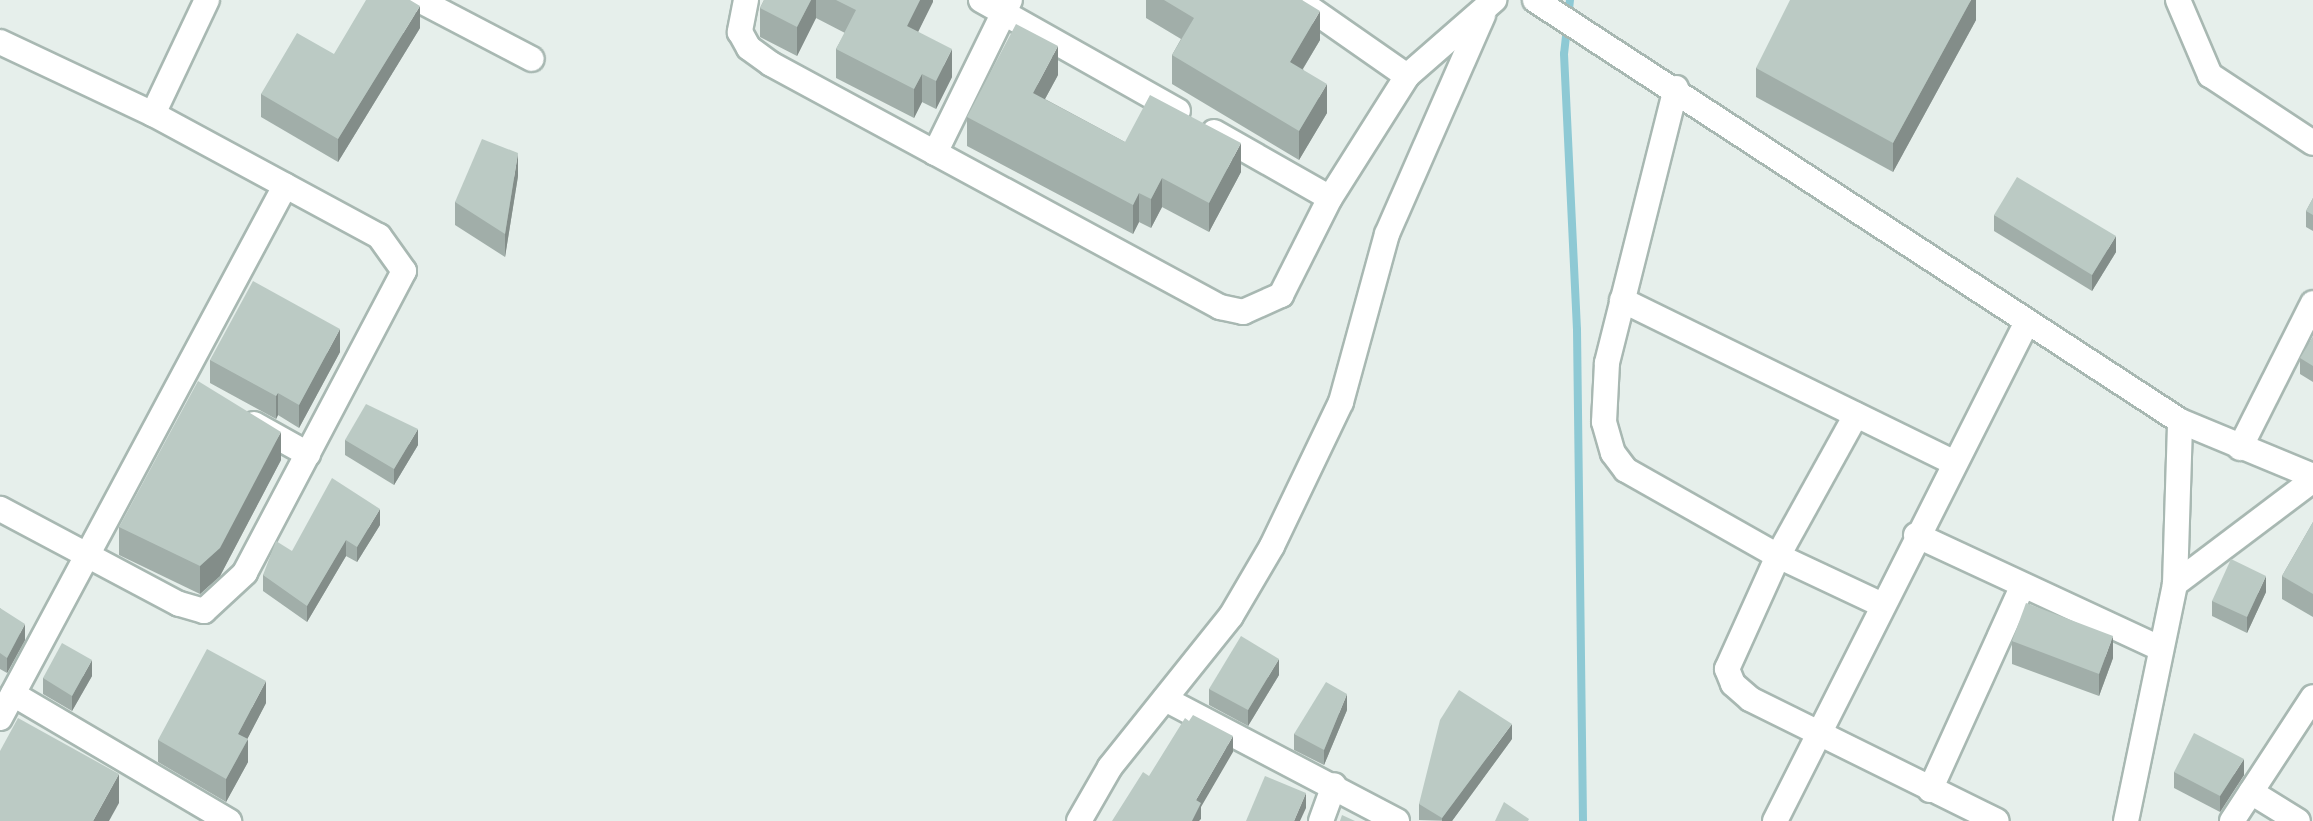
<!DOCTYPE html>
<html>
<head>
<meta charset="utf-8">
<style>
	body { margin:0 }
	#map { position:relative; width:2313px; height:821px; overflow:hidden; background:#e6efeb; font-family:Barlow,sans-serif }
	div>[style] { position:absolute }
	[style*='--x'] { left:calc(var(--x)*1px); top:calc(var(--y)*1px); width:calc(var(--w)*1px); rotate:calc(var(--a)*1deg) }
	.stream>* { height:8px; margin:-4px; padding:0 4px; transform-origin:4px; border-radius:4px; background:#8ec9d4 }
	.roads { filter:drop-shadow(2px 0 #a8b8b2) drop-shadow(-2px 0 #a8b8b2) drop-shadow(0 2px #a8b8b2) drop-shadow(0 -2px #a8b8b2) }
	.minor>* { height:24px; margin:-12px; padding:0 12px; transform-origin:12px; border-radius:12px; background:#fff }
	.tertiary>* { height:24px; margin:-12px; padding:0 12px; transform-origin:12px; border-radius:12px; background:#fff }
	.wall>* { inset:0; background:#a1aea9 }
	.shaded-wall>* { inset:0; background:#838d89 }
	.building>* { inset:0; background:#bbcac4 }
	span { translate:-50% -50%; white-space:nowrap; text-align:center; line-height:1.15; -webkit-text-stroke:6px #f7fbf9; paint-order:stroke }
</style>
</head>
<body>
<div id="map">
	<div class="stream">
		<i style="--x:1570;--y:0;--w:54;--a:96.3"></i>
		<i style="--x:1564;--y:54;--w:276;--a:87.3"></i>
		<i style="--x:1577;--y:330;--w:491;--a:89.3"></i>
	</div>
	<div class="roads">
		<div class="minor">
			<i style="--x:419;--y:0;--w:127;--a:27.6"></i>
			<i style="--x:746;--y:0;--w:33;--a:101"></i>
			<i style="--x:740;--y:32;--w:18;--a:61"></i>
			<i style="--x:749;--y:48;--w:27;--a:36"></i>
			<i style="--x:771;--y:64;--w:511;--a:28.42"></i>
			<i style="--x:1220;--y:307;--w:24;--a:12"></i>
			<i style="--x:1243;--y:312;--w:42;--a:-24.1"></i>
			<i style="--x:1281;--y:295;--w:109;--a:-63.2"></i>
			<i style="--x:1330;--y:198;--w:144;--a:-57.7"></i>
			<i style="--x:1407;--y:76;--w:116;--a:-41.1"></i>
			<i style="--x:981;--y:0;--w:226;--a:29.4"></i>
			<i style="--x:1298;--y:0;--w:133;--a:34.9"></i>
			<i style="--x:2178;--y:0;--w:82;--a:66.9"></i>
			<i style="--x:2210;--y:75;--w:123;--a:33.4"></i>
			<i style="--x:0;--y:42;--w:169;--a:25.2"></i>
			<i style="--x:153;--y:114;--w:257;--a:28.4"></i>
			<i style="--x:379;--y:236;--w:43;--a:54.5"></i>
			<i style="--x:404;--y:271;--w:341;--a:117.8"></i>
			<i style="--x:245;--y:573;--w:56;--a:137.2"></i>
			<i style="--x:204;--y:611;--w:26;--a:-164"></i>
			<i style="--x:179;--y:604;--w:203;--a:-152"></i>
			<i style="--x:1676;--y:88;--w:284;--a:104.1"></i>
			<i style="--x:1607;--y:363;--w:59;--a:92.9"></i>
			<i style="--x:1604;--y:422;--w:32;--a:74"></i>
			<i style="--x:1613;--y:453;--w:21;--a:53"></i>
			<i style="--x:1626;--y:470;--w:175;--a:29.5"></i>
			<i style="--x:1778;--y:556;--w:115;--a:25.2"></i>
			<i style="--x:153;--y:114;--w:126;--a:-64.7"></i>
			<i style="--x:1214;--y:132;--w:133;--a:29.6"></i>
			<i style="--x:935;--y:153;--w:170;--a:-63.9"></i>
			<i style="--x:1622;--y:300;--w:369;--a:26.1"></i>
			<i style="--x:1856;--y:415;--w:161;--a:119"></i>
			<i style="--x:1778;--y:556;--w:124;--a:114.3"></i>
			<i style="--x:1727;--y:669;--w:16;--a:68"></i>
			<i style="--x:1733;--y:684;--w:23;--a:41"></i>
			<i style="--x:1750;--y:699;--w:275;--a:26.3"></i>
			<i style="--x:254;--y:424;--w:62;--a:29.1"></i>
			<i style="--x:2240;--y:448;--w:162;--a:-63.3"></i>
			<i style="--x:1916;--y:535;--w:268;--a:24.9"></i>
			<i style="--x:2175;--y:584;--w:173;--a:-37"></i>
			<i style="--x:13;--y:694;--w:251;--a:30.5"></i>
			<i style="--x:1165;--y:699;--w:262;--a:27.7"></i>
			<i style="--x:0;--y:718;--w:604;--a:-61.82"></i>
			<i style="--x:1930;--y:790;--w:223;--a:-65.6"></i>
			<i style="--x:2251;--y:792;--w:55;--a:31.7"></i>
			<i style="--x:1079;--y:821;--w:62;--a:-60.1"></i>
			<i style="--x:1110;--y:767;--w:193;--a:-51.3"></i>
			<i style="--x:1231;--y:616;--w:81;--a:-59.6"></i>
			<i style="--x:1272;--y:546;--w:160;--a:-64.4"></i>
			<i style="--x:1341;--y:402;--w:174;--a:-74.7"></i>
			<i style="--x:1387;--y:234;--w:239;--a:-66.3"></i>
			<i style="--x:1321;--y:821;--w:38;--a:-70"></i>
			<i style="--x:1775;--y:821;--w:559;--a:-63.21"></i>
			<i style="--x:2126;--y:821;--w:242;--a:-78.3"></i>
			<i style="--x:2175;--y:584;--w:163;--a:-88.2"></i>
			<i style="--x:2232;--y:821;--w:148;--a:-56.8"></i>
		</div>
		<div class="tertiary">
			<i style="--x:1535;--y:0;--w:770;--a:33.13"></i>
			<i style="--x:2180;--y:421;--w:144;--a:22.5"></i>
		</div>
	</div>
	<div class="wall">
		<i style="clip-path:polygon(764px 0,933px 0,918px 32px,952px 77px,936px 109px,922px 102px,914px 118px,836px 78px,836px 49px,845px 33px,816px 18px,797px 56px,760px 37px,760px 8px)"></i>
		<i style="clip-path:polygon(1146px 0,1302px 0,1320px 40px,1303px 69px,1327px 113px,1299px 160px,1172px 84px,1172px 55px,1181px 39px,1146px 18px)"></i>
		<i style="clip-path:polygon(1976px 0,1976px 20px,1893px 172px,1756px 97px,1756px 68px)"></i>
		<i style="clip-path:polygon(420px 28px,338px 162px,261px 117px,261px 94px,334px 54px)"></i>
		<i style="clip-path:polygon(1058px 75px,1045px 99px,1125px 142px,1241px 172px,1209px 232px,1162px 207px,1151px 228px,1139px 222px,1133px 234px,967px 146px,967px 117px)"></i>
		<i style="clip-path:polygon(518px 176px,505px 257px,455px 225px,455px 202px)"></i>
		<i style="clip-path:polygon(2313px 198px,2313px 231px,2306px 227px,2306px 211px)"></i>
		<i style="clip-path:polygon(1994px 215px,2116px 252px,2092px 291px,1994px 231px)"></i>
		<i style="clip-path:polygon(2313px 337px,2313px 382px,2300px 374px,2300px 358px)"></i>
		<i style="clip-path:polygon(340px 352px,299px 428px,278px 415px,276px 419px,210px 383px,210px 360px)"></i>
		<i style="clip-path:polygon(345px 440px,418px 445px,394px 485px,345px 455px)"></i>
		<i style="clip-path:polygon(281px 460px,220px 576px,200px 594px,119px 555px,119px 527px)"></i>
		<i style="clip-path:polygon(2313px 522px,2313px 617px,2282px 599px,2282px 576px)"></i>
		<i style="clip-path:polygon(380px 525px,357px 562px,346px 556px,307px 622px,263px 591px,263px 575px,292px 551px)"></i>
		<i style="clip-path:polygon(2266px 592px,2247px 633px,2212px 616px,2212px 601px)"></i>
		<i style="clip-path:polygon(0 608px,25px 640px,7px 673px,0 669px)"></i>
		<i style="clip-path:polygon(2012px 641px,2113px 658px,2099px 696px,2012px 664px)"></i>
		<i style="clip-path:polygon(1279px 675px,1248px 726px,1209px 705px,1209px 689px)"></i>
		<i style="clip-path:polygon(92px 676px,72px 711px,43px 694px,43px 678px)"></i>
		<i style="clip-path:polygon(266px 703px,247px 739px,248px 762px,226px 802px,158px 762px,158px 740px)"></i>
		<i style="clip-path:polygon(1347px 710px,1324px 765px,1294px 750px,1294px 734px)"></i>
		<i style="clip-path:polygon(1512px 739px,1452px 821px,1419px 820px,1419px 804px)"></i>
		<i style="clip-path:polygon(2174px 772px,2244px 775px,2220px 812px,2174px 788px)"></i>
	</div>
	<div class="shaded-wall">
		<i style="clip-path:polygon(811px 0,816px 0,816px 18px,797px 56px,797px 27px)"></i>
		<i style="clip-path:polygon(920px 0,933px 0,933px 2px,907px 54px,907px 26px)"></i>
		<i style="clip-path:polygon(1971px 0,1976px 0,1976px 20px,1893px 172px,1893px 143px)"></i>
		<i style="clip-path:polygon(420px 6px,420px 28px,338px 162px,338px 139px)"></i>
		<i style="clip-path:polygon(1320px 11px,1320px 40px,1290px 90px,1290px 62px)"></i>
		<i style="clip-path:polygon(1058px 46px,1058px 75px,1033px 121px,1033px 93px)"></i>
		<i style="clip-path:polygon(952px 49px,952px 77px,936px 109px,936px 81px)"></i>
		<i style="clip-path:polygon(922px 74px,922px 102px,914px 118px,914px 89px)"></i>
		<i style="clip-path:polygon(1327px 84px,1327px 113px,1299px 160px,1299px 131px)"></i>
		<i style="clip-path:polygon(1241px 143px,1241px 172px,1209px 232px,1209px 203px)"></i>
		<i style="clip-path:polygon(518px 153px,518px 176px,505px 257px,505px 234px)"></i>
		<i style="clip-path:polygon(1162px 178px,1162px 207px,1151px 228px,1151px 199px)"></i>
		<i style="clip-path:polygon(1139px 193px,1139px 222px,1133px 234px,1133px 205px)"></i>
		<i style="clip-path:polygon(2116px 236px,2116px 252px,2092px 291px,2092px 275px)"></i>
		<i style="clip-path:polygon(340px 329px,340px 352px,299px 428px,299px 405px)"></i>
		<i style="clip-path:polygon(278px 393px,278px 415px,276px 419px,276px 396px)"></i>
		<i style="clip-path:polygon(418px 429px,418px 445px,394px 485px,394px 469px)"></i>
		<i style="clip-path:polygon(281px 432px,281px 460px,220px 576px,200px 594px,200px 566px)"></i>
		<i style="clip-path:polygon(380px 509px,380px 525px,357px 562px,357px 547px)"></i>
		<i style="clip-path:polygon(346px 540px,346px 556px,307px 622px,307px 606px)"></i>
		<i style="clip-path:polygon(2266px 576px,2266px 592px,2247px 633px,2247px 617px)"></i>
		<i style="clip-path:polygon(25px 624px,25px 640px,7px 673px,7px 658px)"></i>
		<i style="clip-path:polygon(2113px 636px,2113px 658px,2099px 696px,2099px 674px)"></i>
		<i style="clip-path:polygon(1279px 659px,1279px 675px,1248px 726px,1248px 710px)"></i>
		<i style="clip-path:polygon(92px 660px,92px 676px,72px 711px,72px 696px)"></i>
		<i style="clip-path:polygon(266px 681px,266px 703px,238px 757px,238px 734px)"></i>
		<i style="clip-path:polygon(1347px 694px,1347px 710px,1324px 765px,1324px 750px)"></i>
		<i style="clip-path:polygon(1512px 724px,1512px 739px,1452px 821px,1442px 821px,1442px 818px)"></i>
		<i style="clip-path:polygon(1233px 736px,1233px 752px,1201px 807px,1201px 819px,1199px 821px,1191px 821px,1196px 800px)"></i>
		<i style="clip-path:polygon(248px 739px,248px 762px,226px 802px,226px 779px)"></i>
		<i style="clip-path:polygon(2244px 759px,2244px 775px,2220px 812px,2220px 796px)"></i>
		<i style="clip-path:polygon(119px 774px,119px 803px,109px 821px,93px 821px)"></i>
		<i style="clip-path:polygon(1306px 793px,1306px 808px,1300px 821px,1294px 821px)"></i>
	</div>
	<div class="building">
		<i style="clip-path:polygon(366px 0,410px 0,420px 6px,338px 139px,261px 94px,297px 33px,334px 54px)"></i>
		<i style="clip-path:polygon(764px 0,811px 0,797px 27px,760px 8px)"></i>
		<i style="clip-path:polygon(836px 0,920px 0,907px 26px,952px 49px,936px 81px,922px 74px,914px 89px,836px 49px,856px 10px)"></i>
		<i style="clip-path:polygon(1164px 0,1302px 0,1320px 11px,1290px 62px,1327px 84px,1299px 131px,1172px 55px,1194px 18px)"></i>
		<i style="clip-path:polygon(1790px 0,1971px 0,1893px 143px,1756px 68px)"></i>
		<i style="clip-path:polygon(1016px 24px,1058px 46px,1033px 93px,1125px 142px,1150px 95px,1241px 143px,1209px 203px,1162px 178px,1151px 199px,1139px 193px,1133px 205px,967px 117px)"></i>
		<i style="clip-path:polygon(482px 139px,518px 153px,505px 234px,455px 202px)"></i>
		<i style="clip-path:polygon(2017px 177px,2116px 236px,2092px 275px,1994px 215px)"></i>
		<i style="clip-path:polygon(2313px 198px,2313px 215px,2306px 211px)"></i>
		<i style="clip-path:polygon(253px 281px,340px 329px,299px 405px,278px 393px,276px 396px,210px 360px)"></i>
		<i style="clip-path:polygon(2313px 337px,2313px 366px,2300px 358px)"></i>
		<i style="clip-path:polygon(198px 381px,281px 432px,220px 548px,200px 566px,119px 527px)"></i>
		<i style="clip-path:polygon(366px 404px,418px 429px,394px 469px,345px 440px)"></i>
		<i style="clip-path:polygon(332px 478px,380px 509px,357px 547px,346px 540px,307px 606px,263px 575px,276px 541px,292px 551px)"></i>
		<i style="clip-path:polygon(2313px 522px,2313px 594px,2282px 576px)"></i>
		<i style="clip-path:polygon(2231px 559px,2266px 576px,2247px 617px,2212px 601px)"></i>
		<i style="clip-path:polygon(2026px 603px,2113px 636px,2099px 674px,2012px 641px)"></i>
		<i style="clip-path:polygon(0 608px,25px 624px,7px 658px,0 653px)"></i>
		<i style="clip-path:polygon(1241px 636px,1279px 659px,1248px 710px,1209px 689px)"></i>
		<i style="clip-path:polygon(62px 643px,92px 660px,72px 696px,43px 678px)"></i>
		<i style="clip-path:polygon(207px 649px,266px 681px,238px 734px,248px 739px,226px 779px,158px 740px)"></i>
		<i style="clip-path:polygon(1326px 682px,1347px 694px,1324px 750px,1294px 734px)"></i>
		<i style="clip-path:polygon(1459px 690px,1512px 724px,1442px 818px,1419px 804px,1440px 720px)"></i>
		<i style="clip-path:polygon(1193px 715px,1233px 736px,1196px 800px,1201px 803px,1192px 821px,1112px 821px,1143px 772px,1149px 776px,1185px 718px,1189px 721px)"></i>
		<i style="clip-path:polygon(18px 718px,119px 774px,93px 821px,0 821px,0 751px)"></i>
		<i style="clip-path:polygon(2194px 733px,2244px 759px,2220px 796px,2174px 772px)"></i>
		<i style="clip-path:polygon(1265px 776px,1306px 793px,1294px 821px,1246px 821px)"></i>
		<i style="clip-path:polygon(1504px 802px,1529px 819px,1528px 821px,1495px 821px)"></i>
		<i style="clip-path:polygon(1342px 815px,1355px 821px,1340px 821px)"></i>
	</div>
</div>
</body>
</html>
